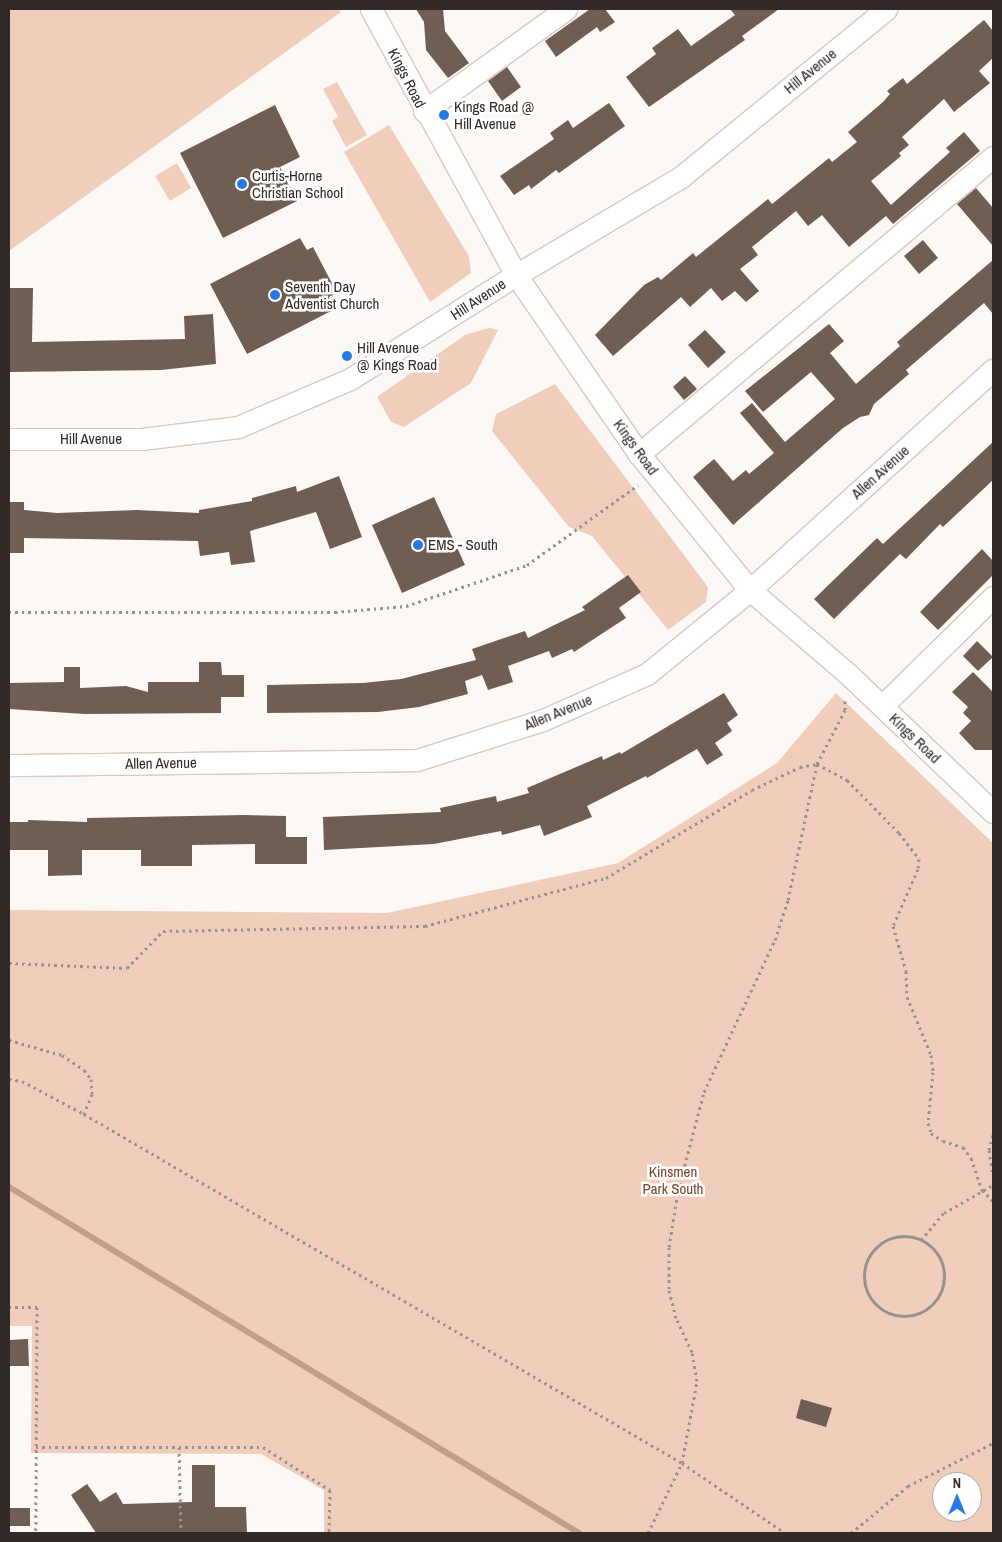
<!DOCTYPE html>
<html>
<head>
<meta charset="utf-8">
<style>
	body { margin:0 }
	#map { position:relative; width:1002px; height:1542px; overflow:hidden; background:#fcf8f6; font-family:"Archivo Narrow",sans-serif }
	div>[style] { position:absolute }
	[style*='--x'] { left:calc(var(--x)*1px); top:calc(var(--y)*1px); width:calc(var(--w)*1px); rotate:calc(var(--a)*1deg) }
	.green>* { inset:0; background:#f1cdbc }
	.stream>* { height:6px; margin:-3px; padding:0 3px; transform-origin:3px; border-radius:3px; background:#c49d8b }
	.building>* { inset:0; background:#705e55 }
	.path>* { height:3px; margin-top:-1.5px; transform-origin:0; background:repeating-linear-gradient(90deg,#98928f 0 2.5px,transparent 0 6.5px) }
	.path>.ring { margin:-1.5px; padding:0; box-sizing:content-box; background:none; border:3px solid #98928f; border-radius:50% }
	.roads { filter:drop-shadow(1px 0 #dcc8be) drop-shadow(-1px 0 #dcc8be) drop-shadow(0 1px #dcc8be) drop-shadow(0 -1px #dcc8be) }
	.minor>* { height:21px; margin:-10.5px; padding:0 10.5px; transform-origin:10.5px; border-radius:10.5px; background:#fff }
	.dots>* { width:14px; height:14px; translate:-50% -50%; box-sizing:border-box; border:2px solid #fff; border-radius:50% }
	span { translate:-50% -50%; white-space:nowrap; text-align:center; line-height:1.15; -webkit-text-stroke:5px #fff; paint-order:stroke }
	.street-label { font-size:15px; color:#322a26 }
	.poi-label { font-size:15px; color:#322a26 }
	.left { translate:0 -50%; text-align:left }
	.park-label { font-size:15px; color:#7b452a }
	.frame { position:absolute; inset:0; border:10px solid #322a26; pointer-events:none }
	.north { position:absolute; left:932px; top:1472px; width:50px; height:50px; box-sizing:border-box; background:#fff; border:1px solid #adaaa8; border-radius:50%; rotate:0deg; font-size:14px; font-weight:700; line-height:20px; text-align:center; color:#322a26 }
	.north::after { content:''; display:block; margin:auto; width:18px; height:22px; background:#277ae5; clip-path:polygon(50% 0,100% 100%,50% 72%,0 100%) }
</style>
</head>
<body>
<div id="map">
	<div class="green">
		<i style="clip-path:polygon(9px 9px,338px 9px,341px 12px,9px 251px)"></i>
		<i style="clip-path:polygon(337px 82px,367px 135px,346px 147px,332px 121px,338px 117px,323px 89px)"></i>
		<i style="clip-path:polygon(389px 125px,469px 256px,471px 273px,430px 302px,344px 152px)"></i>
		<i style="clip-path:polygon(177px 163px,191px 188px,170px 201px,155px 176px)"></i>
		<i style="clip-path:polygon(489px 328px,498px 330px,471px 383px,404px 427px,391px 422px,377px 397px,465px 335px)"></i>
		<i style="clip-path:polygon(555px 384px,708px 587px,706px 602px,668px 630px,592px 536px,569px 527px,492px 431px,496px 414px)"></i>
		<i style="clip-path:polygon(evenodd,836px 693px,993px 843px,993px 1533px,324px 1533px,324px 1490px,261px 1454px,31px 1453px,32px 1326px,9px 1326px,9px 910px,387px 913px,618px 863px,777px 763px,836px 693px,942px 1482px,972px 1482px,972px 1512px,942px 1512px,942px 1482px)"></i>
	</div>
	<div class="stream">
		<i style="--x:9;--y:1187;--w:667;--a:31.26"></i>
	</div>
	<div class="building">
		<i style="clip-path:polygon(416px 9px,443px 9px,445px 31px,469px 63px,448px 78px,426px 50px,424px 22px)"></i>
		<i style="clip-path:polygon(590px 9px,605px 9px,615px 22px,600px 32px,597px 27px,556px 57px,545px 41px)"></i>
		<i style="clip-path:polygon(730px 9px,779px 9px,742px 36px,745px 40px,649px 107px,626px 77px,656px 54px,652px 48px,678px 29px,691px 46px,735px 15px)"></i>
		<i style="clip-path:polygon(984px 20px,993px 31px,993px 58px,979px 71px,990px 83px,954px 112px,944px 99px,902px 137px,909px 145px,899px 153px,901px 156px,871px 181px,891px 205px,950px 152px,946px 148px,964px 132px,980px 151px,893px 224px,886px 216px,849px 247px,822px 215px,808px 226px,796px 211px,752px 247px,758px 255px,740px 269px,759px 291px,746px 302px,735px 291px,722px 301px,711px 288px,690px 307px,681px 297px,613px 356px,595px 335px,644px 285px,658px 277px,661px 280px,693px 253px,696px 257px,768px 199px,772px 204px,829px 158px,832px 162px,857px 142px,848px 132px,883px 102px,890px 94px,887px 91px,903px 78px,907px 84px)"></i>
		<i style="clip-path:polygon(507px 67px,521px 87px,502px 101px,488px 81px)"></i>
		<i style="clip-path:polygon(609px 103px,625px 126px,559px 173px,556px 170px,531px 189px,529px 185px,514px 195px,500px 176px,554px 139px,550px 133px,568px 120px,573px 128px)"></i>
		<i style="clip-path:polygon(275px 105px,300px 157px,280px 167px,297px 201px,223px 238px,180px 153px)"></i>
		<i style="clip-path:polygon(976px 188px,993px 208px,993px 246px,957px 204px)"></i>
		<i style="clip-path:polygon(300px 238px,307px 250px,313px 247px,337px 293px,329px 297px,335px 309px,247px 354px,210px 284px)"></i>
		<i style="clip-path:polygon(923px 240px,938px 258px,919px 274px,904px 256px)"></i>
		<i style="clip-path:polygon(993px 260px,993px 314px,984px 303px,906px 370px,909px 374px,874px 404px,869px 415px,860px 417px,843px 428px,733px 525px,693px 477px,714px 459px,733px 481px,746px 470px,749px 474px,774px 453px,740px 413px,752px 403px,785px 442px,835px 399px,811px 372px,763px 412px,745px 391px,829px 324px,844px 341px,830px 353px,856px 384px,900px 346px,897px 342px)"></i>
		<i style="clip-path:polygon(9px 288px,33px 288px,32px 342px,185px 339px,184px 316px,213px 314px,216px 364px,161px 370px,9px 372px)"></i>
		<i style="clip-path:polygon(705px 330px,726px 352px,708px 368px,688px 345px)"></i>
		<i style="clip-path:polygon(685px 376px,697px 389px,684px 400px,673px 387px)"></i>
		<i style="clip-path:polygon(993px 442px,993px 480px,943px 527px,940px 524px,906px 559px,900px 554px,834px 619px,814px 599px,877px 538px,883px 544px)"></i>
		<i style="clip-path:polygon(339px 476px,362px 537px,330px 549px,316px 512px,250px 531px,255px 562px,231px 565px,229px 552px,200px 556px,198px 541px,24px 538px,24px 553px,9px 553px,9px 502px,24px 502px,24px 510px,57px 513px,137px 510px,199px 513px,199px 510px,252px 501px,252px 498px,296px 486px,297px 492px)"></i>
		<i style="clip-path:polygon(434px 497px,465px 565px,402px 593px,372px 525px)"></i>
		<i style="clip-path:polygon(982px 549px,993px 561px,993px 575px,938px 630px,920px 612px)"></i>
		<i style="clip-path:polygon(628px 575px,641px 592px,619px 608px,626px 618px,574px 652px,572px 649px,552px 658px,549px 651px,508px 666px,513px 682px,488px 690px,482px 675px,465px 681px,468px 694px,419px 707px,378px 712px,267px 713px,267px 685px,363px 683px,401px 679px,476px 660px,472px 649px,525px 631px,528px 638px,585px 610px,582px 607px)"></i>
		<i style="clip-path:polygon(977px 641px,993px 657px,978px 671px,963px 656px)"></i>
		<i style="clip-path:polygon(199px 662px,221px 662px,222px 675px,244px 675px,244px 697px,221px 697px,221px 713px,84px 714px,9px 709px,9px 683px,64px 682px,64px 667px,80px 667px,80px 688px,126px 686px,148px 692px,148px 682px,199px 682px)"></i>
		<i style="clip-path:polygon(973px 672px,993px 692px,993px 750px,975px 750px,959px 733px,971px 721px,963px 713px,968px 707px,952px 692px)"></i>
		<i style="clip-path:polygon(724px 693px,738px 715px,727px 723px,732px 731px,715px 743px,723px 755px,707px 765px,697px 749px,647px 778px,646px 776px,587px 806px,592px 817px,544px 836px,540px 825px,502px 835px,501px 831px,434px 844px,324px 850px,323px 817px,441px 812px,440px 808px,496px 796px,497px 802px,529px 793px,527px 788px,602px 756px,603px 760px,620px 752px,621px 754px)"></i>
		<i style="clip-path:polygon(243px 815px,286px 816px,286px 837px,307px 837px,307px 864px,255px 864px,255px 844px,192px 845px,192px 866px,141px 866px,141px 850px,82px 850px,82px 875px,48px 876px,48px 850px,9px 850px,9px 822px,28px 822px,28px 820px,87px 822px,87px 818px)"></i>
		<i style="clip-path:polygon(28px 1339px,29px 1366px,9px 1366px,9px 1340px)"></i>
		<i style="clip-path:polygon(801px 1399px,832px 1408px,826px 1427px,796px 1418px)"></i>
		<i style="clip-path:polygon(192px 1465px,215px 1465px,215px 1507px,246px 1507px,247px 1533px,96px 1533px,71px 1495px,87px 1484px,100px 1502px,116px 1492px,123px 1504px,192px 1502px)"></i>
		<i style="clip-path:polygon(9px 1508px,30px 1508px,30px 1526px,9px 1526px)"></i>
	</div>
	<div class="path">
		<i style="--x:9;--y:612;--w:326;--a:0"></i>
		<i style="--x:335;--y:612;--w:71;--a:-4.8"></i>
		<i style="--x:406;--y:606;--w:128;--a:-18.7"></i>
		<i style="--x:527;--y:565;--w:137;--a:-35.8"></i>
		<i style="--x:9;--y:963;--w:118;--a:2.4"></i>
		<i style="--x:127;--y:968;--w:52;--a:-45.8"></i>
		<i style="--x:163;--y:931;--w:262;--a:-1.1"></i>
		<i style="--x:425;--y:926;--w:187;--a:-14.9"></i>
		<i style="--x:606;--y:878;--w:170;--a:-31.1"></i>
		<i style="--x:752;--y:790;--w:53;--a:-25.6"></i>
		<i style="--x:800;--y:767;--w:17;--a:-10"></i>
		<i style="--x:817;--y:764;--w:34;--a:28"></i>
		<i style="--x:847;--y:780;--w:74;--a:45.5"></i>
		<i style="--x:899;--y:833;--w:33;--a:52"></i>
		<i style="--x:919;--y:859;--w:10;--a:96"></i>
		<i style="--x:918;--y:869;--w:62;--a:113.7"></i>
		<i style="--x:893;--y:926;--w:47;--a:73.9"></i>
		<i style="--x:906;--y:971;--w:26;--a:88"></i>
		<i style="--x:907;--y:997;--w:63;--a:67.5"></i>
		<i style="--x:931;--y:1055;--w:17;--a:83"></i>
		<i style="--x:933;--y:1072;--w:51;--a:95.6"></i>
		<i style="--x:928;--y:1123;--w:10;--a:73"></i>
		<i style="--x:931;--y:1133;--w:14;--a:34"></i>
		<i style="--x:943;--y:1141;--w:21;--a:17"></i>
		<i style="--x:963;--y:1147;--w:14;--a:54"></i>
		<i style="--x:971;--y:1158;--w:34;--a:71"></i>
		<i style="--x:982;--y:1190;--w:16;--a:45"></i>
		<i style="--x:9;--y:1040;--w:55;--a:15.8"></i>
		<i style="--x:62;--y:1055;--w:27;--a:34"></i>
		<i style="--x:84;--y:1070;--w:11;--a:52"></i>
		<i style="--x:91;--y:1079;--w:15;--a:86"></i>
		<i style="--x:92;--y:1094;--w:22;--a:112"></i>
		<i style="--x:9;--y:1079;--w:13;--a:9"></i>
		<i style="--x:22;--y:1081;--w:70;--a:28"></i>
		<i style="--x:84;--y:1114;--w:692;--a:30.27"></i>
		<i style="--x:682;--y:1463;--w:125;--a:34.2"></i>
		<i style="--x:993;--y:1135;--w:16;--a:105"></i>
		<i style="--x:989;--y:1150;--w:25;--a:81"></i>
		<i class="ring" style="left:864px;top:1236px;width:77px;height:77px"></i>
		<i style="--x:921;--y:1240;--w:35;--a:-50"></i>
		<i style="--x:944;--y:1213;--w:56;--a:-29.7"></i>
		<i style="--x:9;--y:1307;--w:28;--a:0"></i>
		<i style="--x:37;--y:1307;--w:226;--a:90.3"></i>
		<i style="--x:36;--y:1447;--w:227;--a:0"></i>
		<i style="--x:263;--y:1447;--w:80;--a:32.7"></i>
		<i style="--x:330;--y:1490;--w:43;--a:91.3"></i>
		<i style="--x:179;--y:1447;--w:86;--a:88.7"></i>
		<i style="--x:648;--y:1533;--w:78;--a:-64.1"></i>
		<i style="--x:682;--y:1463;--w:83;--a:-79.6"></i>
		<i style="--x:697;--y:1381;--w:29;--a:-100"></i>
		<i style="--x:692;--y:1352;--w:38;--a:-115"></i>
		<i style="--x:676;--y:1318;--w:30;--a:-104"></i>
		<i style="--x:669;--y:1289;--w:42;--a:-90"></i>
		<i style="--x:669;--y:1247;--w:57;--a:-80.9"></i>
		<i style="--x:678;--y:1191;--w:102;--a:-75.3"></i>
		<i style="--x:704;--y:1092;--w:168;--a:-65"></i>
		<i style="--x:775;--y:940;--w:42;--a:-72"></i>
		<i style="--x:788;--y:900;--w:139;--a:-78"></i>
		<i style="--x:817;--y:764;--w:61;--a:-62.6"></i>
		<i style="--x:845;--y:710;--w:9;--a:-90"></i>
		<i style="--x:851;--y:1533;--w:74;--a:-39.5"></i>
		<i style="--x:908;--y:1486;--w:95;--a:-26.8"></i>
	</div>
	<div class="roads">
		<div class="minor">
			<i style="--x:371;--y:9;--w:303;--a:61.4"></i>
			<i style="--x:516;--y:275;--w:217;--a:55.5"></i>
			<i style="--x:639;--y:454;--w:176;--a:50.8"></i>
			<i style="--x:750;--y:590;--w:128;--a:40.6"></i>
			<i style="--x:847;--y:673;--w:202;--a:43.6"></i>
			<i style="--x:424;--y:111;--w:175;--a:-35.7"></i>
			<i style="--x:9;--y:439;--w:133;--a:0"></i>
			<i style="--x:142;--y:439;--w:97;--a:-7.1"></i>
			<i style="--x:238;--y:427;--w:122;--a:-23.2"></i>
			<i style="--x:350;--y:379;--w:196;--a:-32.1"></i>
			<i style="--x:516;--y:275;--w:192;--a:-30.7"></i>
			<i style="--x:681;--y:177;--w:265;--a:-39.3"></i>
			<i style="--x:639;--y:454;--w:462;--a:-40"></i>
			<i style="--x:882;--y:706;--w:156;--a:-44.5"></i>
			<i style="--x:9;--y:765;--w:408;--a:-0.7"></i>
			<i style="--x:417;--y:760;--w:132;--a:-17.6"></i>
			<i style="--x:543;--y:720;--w:114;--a:-23.9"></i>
			<i style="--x:647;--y:674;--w:133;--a:-39.2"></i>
			<i style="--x:750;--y:590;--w:328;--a:-42.2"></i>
		</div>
	</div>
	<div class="dots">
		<i style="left:444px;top:115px;background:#277ae5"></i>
		<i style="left:242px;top:184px;background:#277ae5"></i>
		<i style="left:275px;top:295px;background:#277ae5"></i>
		<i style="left:347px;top:356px;background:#277ae5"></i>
		<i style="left:418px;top:545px;background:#277ae5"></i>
	</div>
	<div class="street-label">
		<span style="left:810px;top:71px;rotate:-39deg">Hill Avenue</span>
		<span style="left:407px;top:78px;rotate:63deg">Kings Road</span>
		<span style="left:478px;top:299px;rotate:-33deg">Hill Avenue</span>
		<span style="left:91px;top:439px">Hill Avenue</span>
		<span style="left:636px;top:447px;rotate:54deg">Kings Road</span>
		<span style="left:880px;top:472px;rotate:-42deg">Allen Avenue</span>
		<span style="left:558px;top:712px;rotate:-22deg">Allen Avenue</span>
		<span style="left:915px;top:738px;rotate:44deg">Kings Road</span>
		<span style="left:161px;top:763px;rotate:-1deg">Allen Avenue</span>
	</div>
	<div class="poi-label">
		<span class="left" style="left:454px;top:115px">Kings Road @<br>Hill Avenue</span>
		<span class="left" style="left:252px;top:184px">Curtis-Horne<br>Christian School</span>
		<span class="left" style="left:285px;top:295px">Seventh Day<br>Adventist Church</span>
		<span class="left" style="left:357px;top:356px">Hill Avenue<br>@ Kings Road</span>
		<span class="left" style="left:428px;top:545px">EMS - South</span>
	</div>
	<div class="park-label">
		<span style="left:673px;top:1180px">Kinsmen<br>Park South</span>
	</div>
	<div class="frame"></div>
	<div class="north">N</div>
</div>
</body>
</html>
